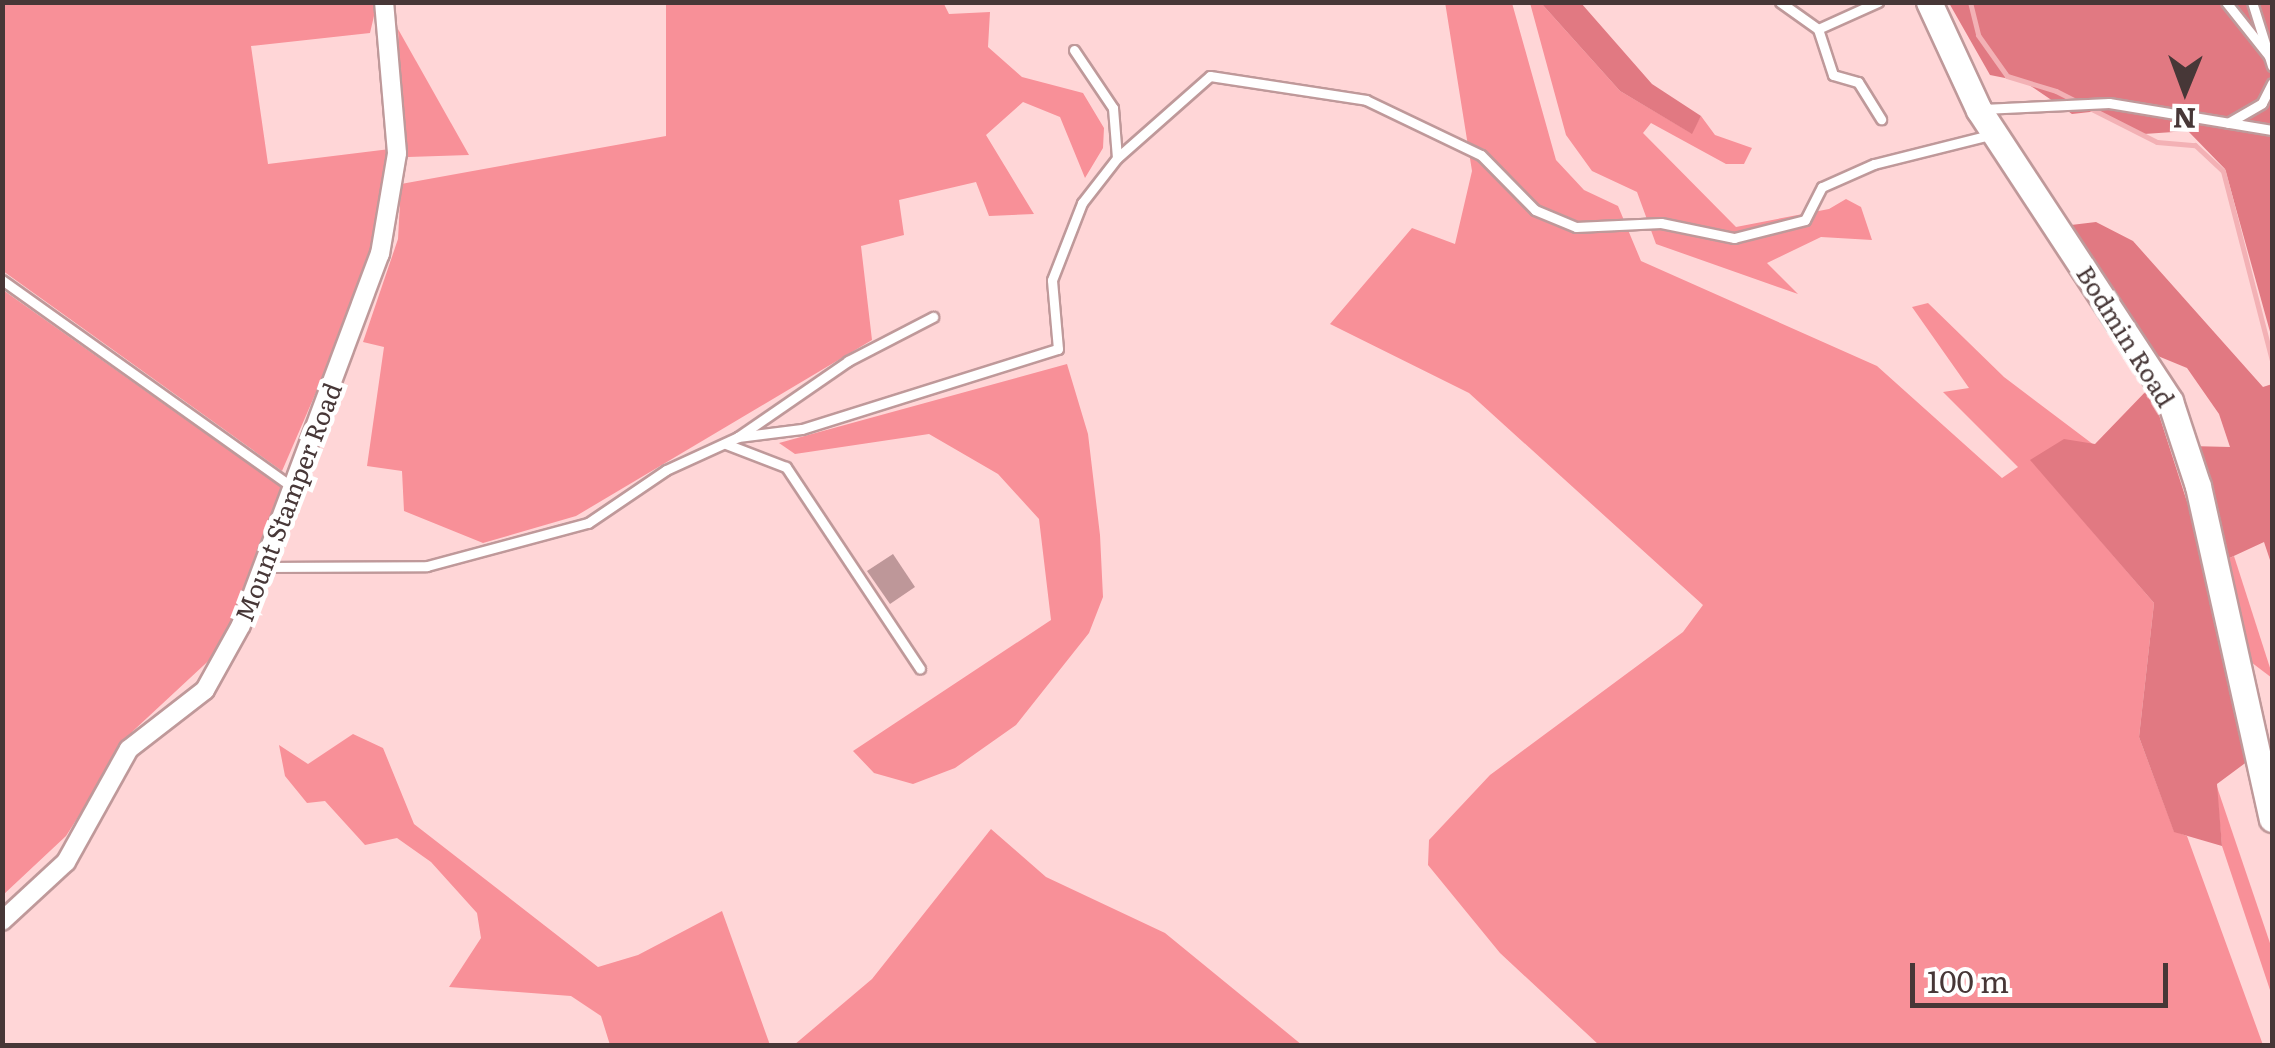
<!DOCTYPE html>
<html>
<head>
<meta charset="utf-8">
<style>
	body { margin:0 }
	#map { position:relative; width:2275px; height:1048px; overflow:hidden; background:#ffd6d7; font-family:Literata,serif }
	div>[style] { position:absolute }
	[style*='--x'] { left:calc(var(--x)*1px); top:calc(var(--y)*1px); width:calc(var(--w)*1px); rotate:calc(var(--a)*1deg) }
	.green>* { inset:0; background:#f89098 }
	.forest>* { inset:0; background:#e17982 }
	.stream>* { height:5px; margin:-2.5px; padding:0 2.5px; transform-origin:2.5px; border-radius:2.5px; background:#f3b1b5 }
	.building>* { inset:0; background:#be9799 }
	.roads { filter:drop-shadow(2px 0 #bf999a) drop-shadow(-2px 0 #bf999a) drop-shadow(0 2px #bf999a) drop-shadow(0 -2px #bf999a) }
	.service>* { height:9px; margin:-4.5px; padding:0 4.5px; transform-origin:4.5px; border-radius:4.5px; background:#fff }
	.minor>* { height:18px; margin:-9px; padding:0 9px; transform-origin:9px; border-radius:9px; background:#fff }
	.secondary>* { height:25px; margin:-12.5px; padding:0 12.5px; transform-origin:12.5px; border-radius:12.5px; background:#fff }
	span { translate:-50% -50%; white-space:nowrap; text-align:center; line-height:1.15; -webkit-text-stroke:9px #fff; paint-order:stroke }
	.street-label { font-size:25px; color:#473737 }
	.frame { position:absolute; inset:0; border:5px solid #473737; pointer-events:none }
	.north { position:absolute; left:2135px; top:40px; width:100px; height:100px; -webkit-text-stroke:8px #fff; paint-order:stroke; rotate:181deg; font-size:28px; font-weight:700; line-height:40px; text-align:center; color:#473737 }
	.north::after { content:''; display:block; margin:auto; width:35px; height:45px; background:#473737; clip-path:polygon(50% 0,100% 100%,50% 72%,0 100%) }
	.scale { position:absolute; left:1910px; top:963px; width:258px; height:45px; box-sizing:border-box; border:5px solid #473737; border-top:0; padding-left:12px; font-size:30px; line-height:35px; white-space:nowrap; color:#473737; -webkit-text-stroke:8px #fff; paint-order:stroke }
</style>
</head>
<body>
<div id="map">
	<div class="green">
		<i style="clip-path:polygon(943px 2px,949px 14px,990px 12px,988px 47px,1022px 77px,1083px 93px,1104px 128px,1103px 148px,1085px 178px,1060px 117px,1023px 102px,986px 135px,1034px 214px,989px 216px,976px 182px,899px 200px,904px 235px,861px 246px,872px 340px,576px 516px,483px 543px,404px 511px,402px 471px,367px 466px,384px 347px,363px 342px,398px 239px,401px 184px,666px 136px,666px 3px)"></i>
		<i style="clip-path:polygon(1445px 2px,1512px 3px,1556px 160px,1584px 190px,1618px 206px,1641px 261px,1877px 366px,2002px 478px,2018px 467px,1943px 392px,1969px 388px,1912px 307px,1928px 303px,2004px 377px,2094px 445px,2031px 460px,2154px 603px,2139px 737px,2174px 831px,2187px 836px,2263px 1045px,1599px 1045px,1500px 953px,1428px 865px,1429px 840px,1490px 775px,1683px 632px,1703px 605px,1469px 393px,1330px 324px,1412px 228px,1455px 244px,1472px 171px)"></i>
		<i style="clip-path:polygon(2px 3px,377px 3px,370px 33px,251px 46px,268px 164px,390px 149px,365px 279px,282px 471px,3px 271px)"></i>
		<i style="clip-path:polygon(1530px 3px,1541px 3px,1620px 91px,1691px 133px,1701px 116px,1715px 135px,1752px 148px,1744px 164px,1726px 164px,1651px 123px,1643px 133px,1736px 227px,1829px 209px,1846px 199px,1861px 207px,1872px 240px,1821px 237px,1767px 263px,1798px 294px,1656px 244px,1637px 192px,1592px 171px,1566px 135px)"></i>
		<i style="clip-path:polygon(398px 29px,469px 155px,408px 157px,404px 151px)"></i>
		<i style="clip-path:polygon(3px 290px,281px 487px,235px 625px,218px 652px,133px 731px,66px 836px,3px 895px)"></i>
		<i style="clip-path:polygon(1067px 364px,1088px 434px,1100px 535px,1103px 597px,1089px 633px,1016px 725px,955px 768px,913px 784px,874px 773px,853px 751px,1051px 620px,1039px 519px,998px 474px,929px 434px,795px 454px,779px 443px)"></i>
		<i style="clip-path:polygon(2234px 556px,2272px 674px,2272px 678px,2243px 656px,2223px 561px)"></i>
		<i style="clip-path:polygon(353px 734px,383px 748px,414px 824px,598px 967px,638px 955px,722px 911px,770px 1045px,610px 1045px,601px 1016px,571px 996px,449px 987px,481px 938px,477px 913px,431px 862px,397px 838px,365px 845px,325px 801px,307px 803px,285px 776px,279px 745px,308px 764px)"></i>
		<i style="clip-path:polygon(2216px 784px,2272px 949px,2272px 996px,2222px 846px)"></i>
		<i style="clip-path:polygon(991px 829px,1046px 877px,1165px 933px,1302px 1045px,794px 1045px,872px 979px)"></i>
	</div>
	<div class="forest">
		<i style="clip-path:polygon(1541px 3px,1581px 3px,1652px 84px,1701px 116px,1692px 134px,1620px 91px)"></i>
		<i style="clip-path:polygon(1949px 3px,2272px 3px,2272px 339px,2225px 169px,2188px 131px,2144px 134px,2099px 111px,2072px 114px,2025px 82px,1990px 75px)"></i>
		<i style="clip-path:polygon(2096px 222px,2133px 241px,2263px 387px,2272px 384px,2272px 566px,2264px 542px,2223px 561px,2190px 446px,2230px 447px,2219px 414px,2187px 368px,2153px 354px,2071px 225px)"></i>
		<i style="clip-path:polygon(2150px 387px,2189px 508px,2248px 761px,2217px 784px,2222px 846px,2174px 832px,2139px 737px,2154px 603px,2030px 460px,2064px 439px,2095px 444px)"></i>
	</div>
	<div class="stream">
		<i style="--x:1970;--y:2;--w:34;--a:76"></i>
		<i style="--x:1978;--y:35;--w:50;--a:54.7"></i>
		<i style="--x:2007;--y:76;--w:51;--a:17"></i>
		<i style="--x:2056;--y:91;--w:113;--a:26.8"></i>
		<i style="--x:2157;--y:142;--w:38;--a:5"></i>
		<i style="--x:2195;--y:145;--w:38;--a:43"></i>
		<i style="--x:2223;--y:171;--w:195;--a:75.5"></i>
	</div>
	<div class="building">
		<i style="clip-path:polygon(893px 554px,915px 587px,890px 604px,867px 571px)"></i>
	</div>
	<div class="roads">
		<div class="service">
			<i style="--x:1780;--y:2;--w:47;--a:35.4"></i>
			<i style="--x:1818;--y:29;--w:66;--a:-24.2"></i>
			<i style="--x:2226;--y:2;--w:69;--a:51.5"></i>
			<i style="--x:2252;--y:2;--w:67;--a:72.6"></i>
			<i style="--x:1818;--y:29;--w:48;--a:71.9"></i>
			<i style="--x:1833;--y:75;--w:26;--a:16"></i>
			<i style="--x:1858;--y:82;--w:44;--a:58.1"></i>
			<i style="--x:1074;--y:50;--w:70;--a:56.1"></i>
			<i style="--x:1113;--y:108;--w:50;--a:85.4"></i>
			<i style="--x:1983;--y:109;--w:126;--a:-2.7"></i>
			<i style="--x:2109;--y:103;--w:165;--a:9.4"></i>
			<i style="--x:2228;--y:123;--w:39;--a:-30"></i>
			<i style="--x:2262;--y:103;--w:22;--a:-63"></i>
			<i style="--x:2;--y:280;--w:356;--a:35.5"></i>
			<i style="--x:738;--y:437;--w:64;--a:-7.1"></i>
			<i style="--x:802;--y:429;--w:268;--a:-17.4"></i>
			<i style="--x:1058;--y:349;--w:69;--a:-95"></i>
			<i style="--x:1052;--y:280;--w:83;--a:-68.7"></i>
			<i style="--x:1082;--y:203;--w:57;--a:-52.1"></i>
			<i style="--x:1117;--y:158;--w:124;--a:-41.4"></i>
			<i style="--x:1210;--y:76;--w:158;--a:8.7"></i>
			<i style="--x:1366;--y:100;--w:127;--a:25.6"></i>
			<i style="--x:1481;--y:155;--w:77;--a:45.5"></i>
			<i style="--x:1535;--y:210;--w:44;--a:22.5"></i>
			<i style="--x:1576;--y:227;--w:85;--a:-2.7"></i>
			<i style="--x:1661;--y:223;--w:75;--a:11.6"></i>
			<i style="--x:1734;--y:238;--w:73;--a:-14.2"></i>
			<i style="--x:1805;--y:220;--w:37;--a:-63"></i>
			<i style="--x:1822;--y:187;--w:57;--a:-23.9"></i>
			<i style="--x:1874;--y:164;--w:123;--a:-14.1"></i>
			<i style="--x:726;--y:444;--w:64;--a:21"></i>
			<i style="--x:786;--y:467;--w:242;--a:56.4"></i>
			<i style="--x:263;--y:567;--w:164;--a:-0.3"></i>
			<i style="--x:427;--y:566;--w:167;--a:-15"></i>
			<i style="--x:588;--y:523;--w:94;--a:-34.2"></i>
			<i style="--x:666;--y:470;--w:79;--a:-24.6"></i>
			<i style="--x:738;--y:437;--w:134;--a:-34.6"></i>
			<i style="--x:848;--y:361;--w:96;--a:-27.4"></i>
		</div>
		<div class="minor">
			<i style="--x:2;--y:921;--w:87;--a:-42.7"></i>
			<i style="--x:66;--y:862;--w:129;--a:-60.9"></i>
			<i style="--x:129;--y:749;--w:96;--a:-37.8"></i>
			<i style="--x:205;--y:690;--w:74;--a:-61"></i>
			<i style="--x:241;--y:625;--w:396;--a:-69.5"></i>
			<i style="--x:380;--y:254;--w:102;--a:-80.4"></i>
			<i style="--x:397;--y:153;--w:152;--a:-94.9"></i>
		</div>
		<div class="secondary">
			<i style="--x:1929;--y:2;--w:119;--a:65.2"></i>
			<i style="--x:1979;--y:110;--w:348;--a:56.7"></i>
			<i style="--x:2170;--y:401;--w:89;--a:71.8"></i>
			<i style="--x:2198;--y:486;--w:341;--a:77.5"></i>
		</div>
	</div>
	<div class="street-label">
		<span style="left:2126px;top:336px;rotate:58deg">Bodmin Road</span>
		<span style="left:288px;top:502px;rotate:-69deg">Mount Stamper Road</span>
	</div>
	<div class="frame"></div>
	<div class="north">N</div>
	<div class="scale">100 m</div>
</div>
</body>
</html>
